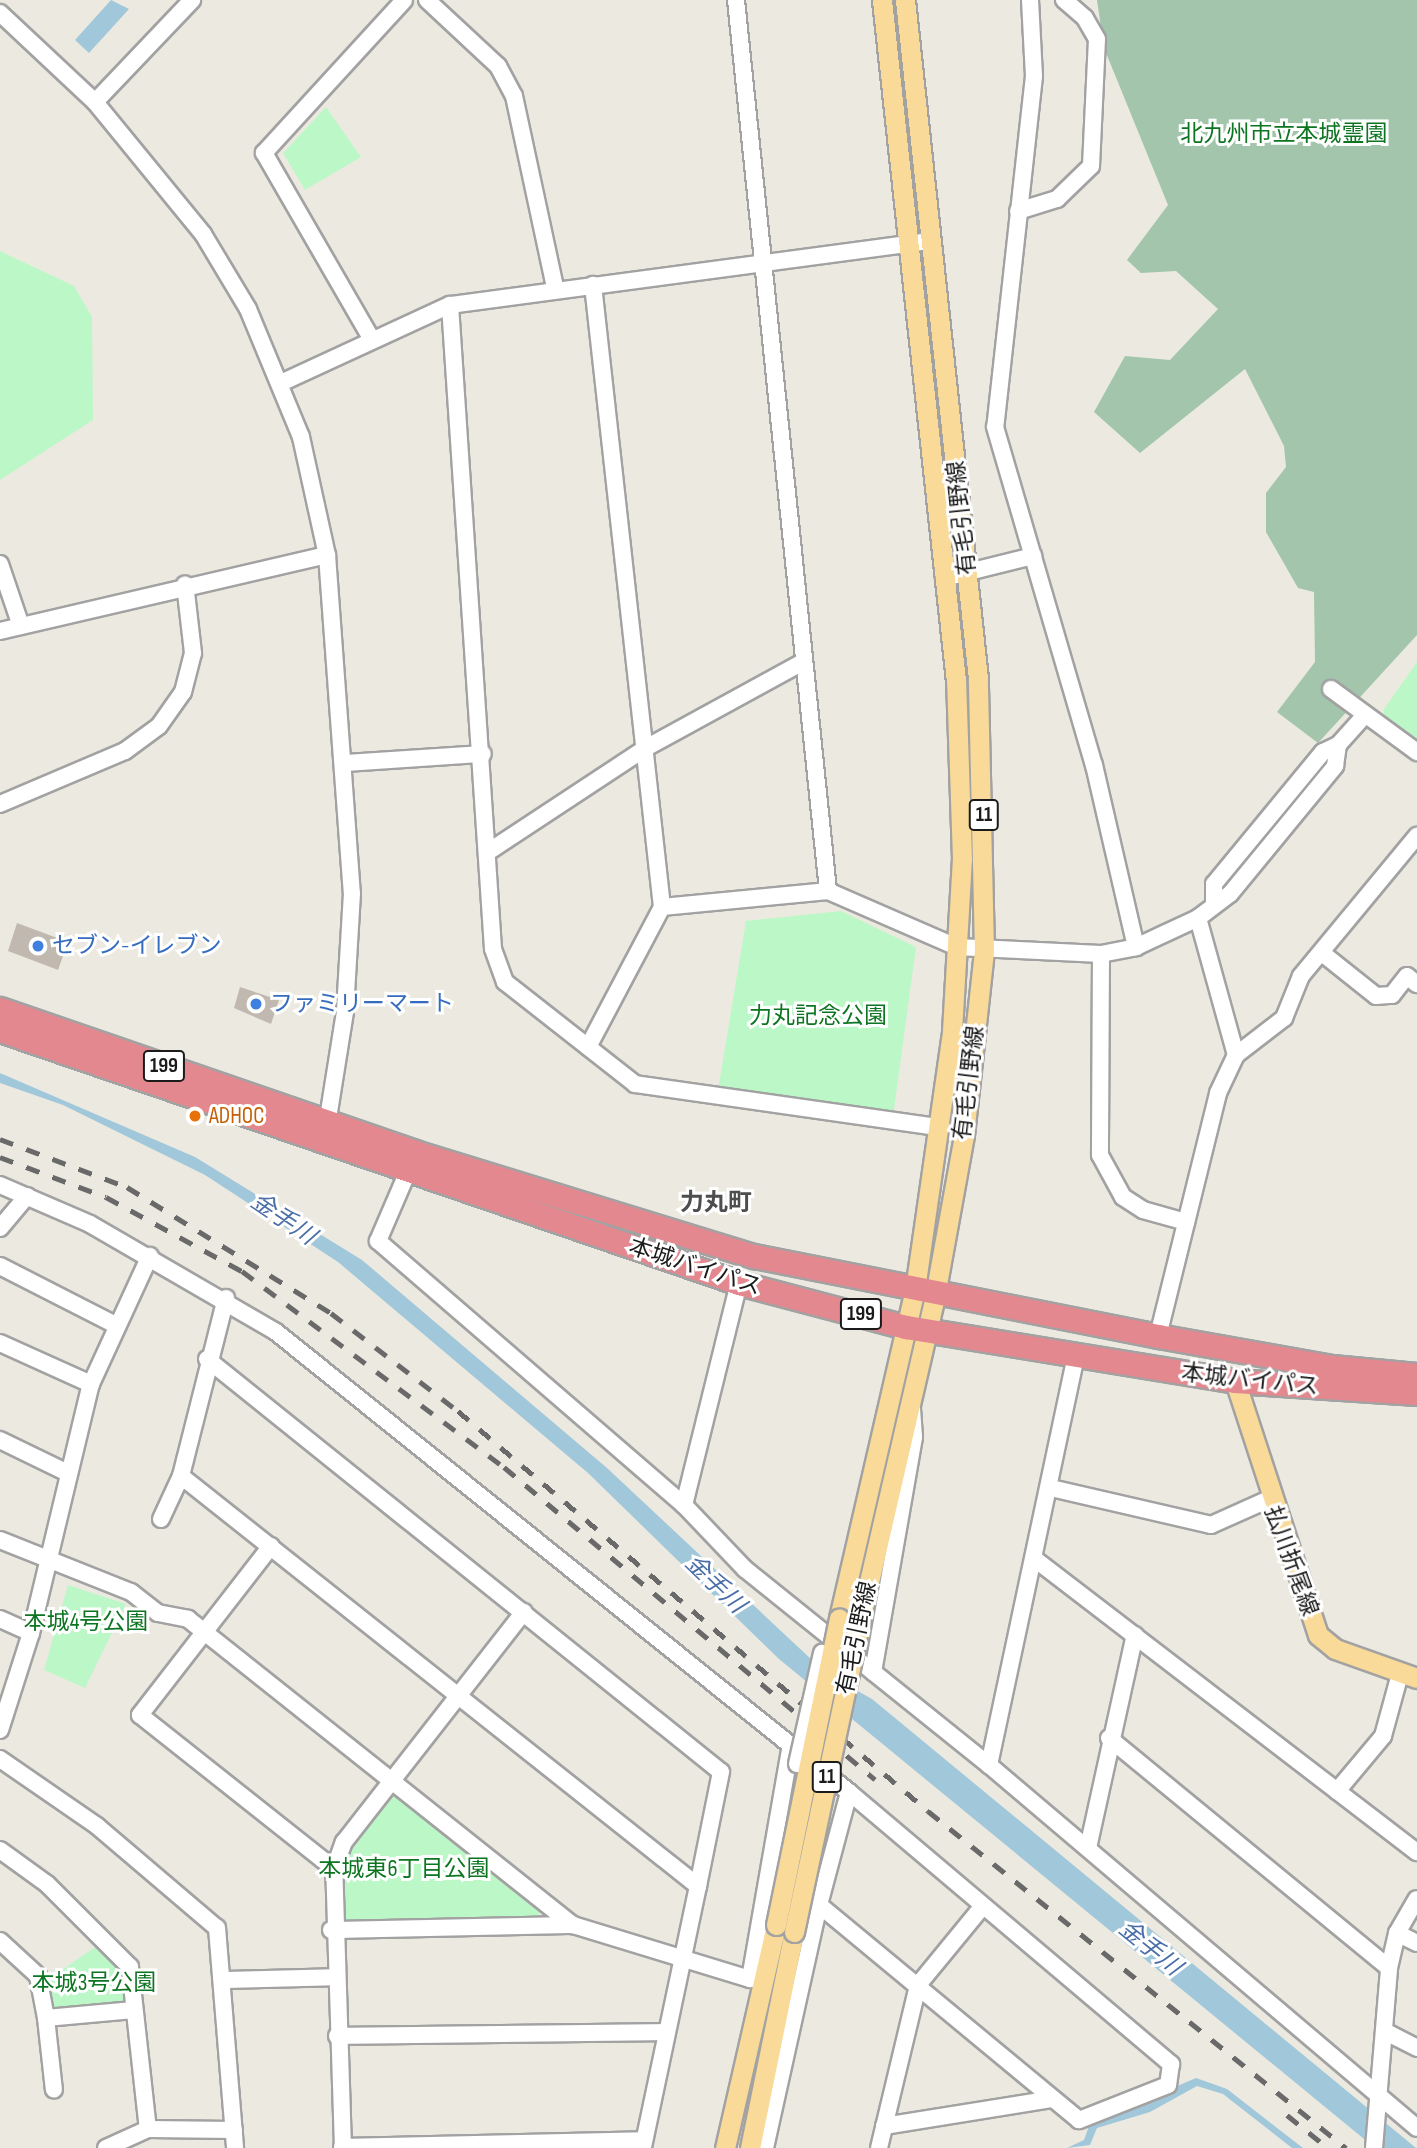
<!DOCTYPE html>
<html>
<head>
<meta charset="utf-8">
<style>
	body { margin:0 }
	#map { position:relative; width:1417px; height:2148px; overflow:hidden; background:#eceae0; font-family:"Sofia Sans Condensed","Noto Sans JP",sans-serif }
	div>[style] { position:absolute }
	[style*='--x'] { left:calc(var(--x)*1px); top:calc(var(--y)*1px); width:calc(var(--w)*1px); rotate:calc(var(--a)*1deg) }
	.cemetery>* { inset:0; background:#a2c5ab }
	.park>* { inset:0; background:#bcf8c7 }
	.water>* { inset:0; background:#a1c7da }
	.building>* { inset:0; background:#c1b9b0 }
	.roads { filter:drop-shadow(2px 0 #a2a2a2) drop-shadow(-2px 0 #a2a2a2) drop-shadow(0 2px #a2a2a2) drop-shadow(0 -2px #a2a2a2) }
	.minor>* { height:16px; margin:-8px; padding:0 8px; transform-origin:8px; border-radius:8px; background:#fff }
	.major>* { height:19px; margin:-9.5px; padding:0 9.5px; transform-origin:9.5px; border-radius:9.5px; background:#f9da98 }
	.highway>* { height:23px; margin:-11.5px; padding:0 11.5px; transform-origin:11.5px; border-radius:11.5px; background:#e48890 }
	.rail>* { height:5px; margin-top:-2.5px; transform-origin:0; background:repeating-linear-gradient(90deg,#696969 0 14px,transparent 0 28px) }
	.bridges { filter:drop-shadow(2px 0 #a2a2a2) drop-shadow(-2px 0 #a2a2a2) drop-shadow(0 2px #a2a2a2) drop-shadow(0 -2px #a2a2a2) }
	.minor-bridge>* { height:16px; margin:-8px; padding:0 8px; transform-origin:8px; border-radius:8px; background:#fff }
	.major-bridge>* { height:19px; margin:-9.5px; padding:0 9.5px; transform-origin:9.5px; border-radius:9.5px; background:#f9da98 }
	.dots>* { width:19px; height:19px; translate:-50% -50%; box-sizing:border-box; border:4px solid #fff; border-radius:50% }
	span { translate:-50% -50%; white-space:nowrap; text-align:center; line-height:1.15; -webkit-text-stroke:6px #fff; paint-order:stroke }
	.shield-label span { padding:2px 5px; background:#fff; border:2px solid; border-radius:5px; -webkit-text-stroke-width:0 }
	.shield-label { font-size:21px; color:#1b1b1b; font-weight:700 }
	.park-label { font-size:23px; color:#0d7521 }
	.street-label { font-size:23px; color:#1b1b1b }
	.shop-label { font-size:23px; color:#366cbe }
	.left { translate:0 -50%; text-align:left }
	.food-label { font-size:23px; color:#c56008 }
	.neighbourhood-label { font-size:24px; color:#4e4e4e; font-weight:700 }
	.water-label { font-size:24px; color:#4a6fa7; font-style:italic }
</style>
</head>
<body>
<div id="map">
	<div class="cemetery">
		<i style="clip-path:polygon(1097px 0,1417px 0,1417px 635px,1318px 743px,1277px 712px,1315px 662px,1314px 592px,1298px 588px,1266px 532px,1266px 493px,1286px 467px,1284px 446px,1245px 369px,1140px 453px,1094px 412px,1125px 356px,1170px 360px,1218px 309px,1176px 271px,1141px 273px,1127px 260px,1168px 205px,1104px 48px)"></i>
	</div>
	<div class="park">
		<i style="clip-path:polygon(326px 107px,361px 157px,305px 190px,283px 153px)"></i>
		<i style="clip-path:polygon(0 251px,74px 286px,92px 317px,93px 420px,0 480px)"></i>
		<i style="clip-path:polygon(1417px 662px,1417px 738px,1384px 718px,1384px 709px)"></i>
		<i style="clip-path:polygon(841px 911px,916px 947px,892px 1124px,718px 1090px,746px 921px)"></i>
		<i style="clip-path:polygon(68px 1585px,126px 1604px,85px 1688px,44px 1670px)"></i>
		<i style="clip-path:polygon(393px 1792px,541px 1910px,536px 1920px,339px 1924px,345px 1860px)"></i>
		<i style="clip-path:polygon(98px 1945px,121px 1971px,124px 2008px,59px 2012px,49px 2004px,46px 1981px)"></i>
	</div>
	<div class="water">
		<i style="clip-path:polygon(111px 0,129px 9px,89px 53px,75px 40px)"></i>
		<i style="clip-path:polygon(0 1073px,195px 1157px,362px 1260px,607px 1468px,827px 1674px,872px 1699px,1416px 2148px,1375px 2148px,779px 1659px,588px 1473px,338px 1262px,205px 1175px,63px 1105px,0 1083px)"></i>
		<i style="clip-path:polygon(1196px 2078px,1227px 2089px,1303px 2148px,1292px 2148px,1223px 2094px,1197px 2086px,1150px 2112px,1097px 2128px,1090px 2145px,1067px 2148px,1084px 2140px,1090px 2123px)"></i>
	</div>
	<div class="building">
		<i style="clip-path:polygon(17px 923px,68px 942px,58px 970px,8px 951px)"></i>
		<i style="clip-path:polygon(240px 987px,279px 1000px,271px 1024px,234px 1008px)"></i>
	</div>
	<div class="roads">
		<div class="minor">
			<i style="--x:427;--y:0;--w:97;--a:42.9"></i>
			<i style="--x:498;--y:66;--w:34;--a:62"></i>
			<i style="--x:514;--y:96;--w:196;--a:77.9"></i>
			<i style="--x:736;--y:0;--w:896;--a:84.1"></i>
			<i style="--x:1030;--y:0;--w:76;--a:87"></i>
			<i style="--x:1034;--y:76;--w:353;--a:96.3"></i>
			<i style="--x:995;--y:427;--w:352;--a:73.7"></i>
			<i style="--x:1094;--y:765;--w:187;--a:77"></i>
			<i style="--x:0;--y:13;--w:130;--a:43.1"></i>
			<i style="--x:95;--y:102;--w:171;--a:50.7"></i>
			<i style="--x:203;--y:234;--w:87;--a:59"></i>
			<i style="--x:248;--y:309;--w:139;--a:67.5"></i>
			<i style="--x:301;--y:437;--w:121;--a:77.6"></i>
			<i style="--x:327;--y:555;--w:339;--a:85.8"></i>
			<i style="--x:352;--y:893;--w:119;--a:93.4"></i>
			<i style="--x:345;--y:1012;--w:120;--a:99.1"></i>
			<i style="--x:95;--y:102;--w:141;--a:-46.4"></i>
			<i style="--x:1018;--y:211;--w:41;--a:-17.1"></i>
			<i style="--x:1057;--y:199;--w:47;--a:-44.1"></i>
			<i style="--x:1091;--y:166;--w:127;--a:-87.3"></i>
			<i style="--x:1097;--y:39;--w:24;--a:-120"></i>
			<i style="--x:1085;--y:18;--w:28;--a:-139"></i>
			<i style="--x:450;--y:305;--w:645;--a:86.18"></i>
			<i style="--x:493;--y:949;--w:35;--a:70"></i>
			<i style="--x:505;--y:982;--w:165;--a:38.1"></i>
			<i style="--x:635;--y:1084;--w:306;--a:8.1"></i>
			<i style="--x:371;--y:338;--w:214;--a:-120"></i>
			<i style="--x:264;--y:153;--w:207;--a:-47.5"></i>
			<i style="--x:281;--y:383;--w:186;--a:-24.8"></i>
			<i style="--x:450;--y:305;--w:486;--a:-7.6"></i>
			<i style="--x:0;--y:564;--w:65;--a:71.3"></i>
			<i style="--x:944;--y:578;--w:92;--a:-13.9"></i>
			<i style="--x:0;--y:631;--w:336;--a:-13.1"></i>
			<i style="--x:1331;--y:689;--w:107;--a:36.2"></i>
			<i style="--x:346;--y:763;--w:137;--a:-3.8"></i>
			<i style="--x:0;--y:804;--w:136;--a:-23"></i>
			<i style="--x:125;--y:751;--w:42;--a:-36.3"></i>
			<i style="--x:159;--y:726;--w:42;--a:-54.8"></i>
			<i style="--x:183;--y:692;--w:40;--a:-75.6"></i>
			<i style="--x:193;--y:653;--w:69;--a:-96.6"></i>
			<i style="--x:488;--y:852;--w:187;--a:-33.4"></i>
			<i style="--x:644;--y:749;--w:181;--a:-28.7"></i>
			<i style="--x:1214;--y:902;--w:18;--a:-90"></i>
			<i style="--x:1214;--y:884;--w:171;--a:-50.5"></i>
			<i style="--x:1323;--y:752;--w:17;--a:-25"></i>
			<i style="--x:1338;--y:745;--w:38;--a:-48"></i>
			<i style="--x:662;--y:907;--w:167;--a:-5.5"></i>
			<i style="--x:828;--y:891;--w:141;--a:23.5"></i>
			<i style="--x:957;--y:947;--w:144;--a:2.8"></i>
			<i style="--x:1101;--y:954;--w:36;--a:-11"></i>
			<i style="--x:1136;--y:947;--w:68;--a:-25.1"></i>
			<i style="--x:1198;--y:918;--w:40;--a:-37"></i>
			<i style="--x:1230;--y:894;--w:166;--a:-50.6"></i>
			<i style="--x:1335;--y:766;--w:21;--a:-82"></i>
			<i style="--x:1198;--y:918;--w:142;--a:74.5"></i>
			<i style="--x:1322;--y:953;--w:69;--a:38.5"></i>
			<i style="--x:1376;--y:996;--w:16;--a:-4"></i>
			<i style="--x:1392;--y:995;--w:24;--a:-52"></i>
			<i style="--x:1407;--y:976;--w:13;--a:39"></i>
			<i style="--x:1101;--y:954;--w:201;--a:90.3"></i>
			<i style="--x:1100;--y:1155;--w:48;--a:61.3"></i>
			<i style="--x:1123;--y:1197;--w:24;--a:33"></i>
			<i style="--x:1143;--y:1210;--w:45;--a:15.6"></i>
			<i style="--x:588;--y:1047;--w:158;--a:-62.1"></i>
			<i style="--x:662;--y:907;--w:626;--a:-96.33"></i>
			<i style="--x:412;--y:1162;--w:86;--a:113.3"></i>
			<i style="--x:378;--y:1241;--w:404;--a:40.8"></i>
			<i style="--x:684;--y:1505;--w:88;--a:46.4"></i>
			<i style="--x:745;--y:1569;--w:313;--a:38.8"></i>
			<i style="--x:989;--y:1765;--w:561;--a:40.3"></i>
			<i style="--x:0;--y:1185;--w:98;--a:23.4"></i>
			<i style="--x:90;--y:1224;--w:215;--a:30.1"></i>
			<i style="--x:276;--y:1332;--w:735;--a:38.76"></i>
			<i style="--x:849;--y:1792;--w:422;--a:40.2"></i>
			<i style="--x:1171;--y:2064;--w:21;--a:98"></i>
			<i style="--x:1168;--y:2085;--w:96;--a:158.5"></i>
			<i style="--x:1079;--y:2120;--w:337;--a:-140.4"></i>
			<i style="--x:819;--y:1905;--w:117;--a:-75.1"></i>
			<i style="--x:0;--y:1228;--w:42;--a:-49.8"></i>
			<i style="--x:0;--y:1266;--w:130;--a:27"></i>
			<i style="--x:226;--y:1298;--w:184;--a:104.2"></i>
			<i style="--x:181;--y:1476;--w:660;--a:38.42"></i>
			<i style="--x:698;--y:1886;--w:268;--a:101.9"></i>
			<i style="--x:1158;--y:1336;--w:250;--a:-76.1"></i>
			<i style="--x:1218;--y:1093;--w:42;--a:-64.7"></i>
			<i style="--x:1236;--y:1055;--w:61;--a:-37.6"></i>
			<i style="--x:1284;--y:1018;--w:45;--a:-68"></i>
			<i style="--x:1301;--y:976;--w:182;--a:-50.4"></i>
			<i style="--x:0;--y:1343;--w:100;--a:24.3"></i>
			<i style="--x:207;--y:1359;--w:659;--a:38.78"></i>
			<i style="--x:721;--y:1772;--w:116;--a:101.4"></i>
			<i style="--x:0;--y:1440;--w:76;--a:25.9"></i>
			<i style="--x:1051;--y:1488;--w:164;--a:13"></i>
			<i style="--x:1211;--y:1525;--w:64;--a:-24.1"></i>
			<i style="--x:684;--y:1505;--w:229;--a:-76.1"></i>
			<i style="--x:161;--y:1519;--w:47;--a:-65.1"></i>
			<i style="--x:0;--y:1540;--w:141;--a:21.7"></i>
			<i style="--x:131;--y:1592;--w:34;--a:38"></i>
			<i style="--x:158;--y:1613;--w:31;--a:11"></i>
			<i style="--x:188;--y:1619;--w:492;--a:38.5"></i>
			<i style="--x:573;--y:1925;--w:185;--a:17"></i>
			<i style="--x:750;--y:1979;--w:238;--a:-80.1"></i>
			<i style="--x:271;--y:1546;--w:214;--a:127.8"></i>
			<i style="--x:140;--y:1715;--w:248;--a:38.4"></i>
			<i style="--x:1036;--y:1560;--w:480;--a:37.5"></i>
			<i style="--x:0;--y:1619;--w:34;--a:24"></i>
			<i style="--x:873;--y:1672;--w:239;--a:-80.1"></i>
			<i style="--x:914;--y:1437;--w:28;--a:-94"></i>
			<i style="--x:0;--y:1730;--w:102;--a:-72.3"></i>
			<i style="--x:31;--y:1633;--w:256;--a:-76.5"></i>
			<i style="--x:91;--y:1384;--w:141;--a:-65.3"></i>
			<i style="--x:1109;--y:1738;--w:362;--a:39.4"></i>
			<i style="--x:0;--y:1759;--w:118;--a:34.6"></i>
			<i style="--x:97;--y:1826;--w:157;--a:40.4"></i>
			<i style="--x:217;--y:1928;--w:221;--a:85.3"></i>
			<i style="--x:989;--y:1765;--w:417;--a:-78"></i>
			<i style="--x:1337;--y:1791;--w:72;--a:-50.1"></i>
			<i style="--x:1383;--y:1736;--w:64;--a:-74.7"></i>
			<i style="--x:1088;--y:1848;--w:218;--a:-77.6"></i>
			<i style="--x:0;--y:1850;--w:58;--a:35.9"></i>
			<i style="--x:47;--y:1884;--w:117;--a:45"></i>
			<i style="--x:130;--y:1967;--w:163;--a:83.7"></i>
			<i style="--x:148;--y:2129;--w:86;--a:0.7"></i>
			<i style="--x:331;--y:1930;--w:242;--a:-1.2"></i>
			<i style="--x:1397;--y:1933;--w:22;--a:27"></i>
			<i style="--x:0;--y:1941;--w:52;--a:42.6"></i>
			<i style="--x:38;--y:1976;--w:43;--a:79.2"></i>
			<i style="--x:46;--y:2018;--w:88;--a:-5.2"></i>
			<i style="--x:224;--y:1980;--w:111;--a:-1.5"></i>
			<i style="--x:46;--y:2018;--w:72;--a:83.7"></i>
			<i style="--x:1386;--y:2032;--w:35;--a:27"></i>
			<i style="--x:337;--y:2036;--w:328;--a:-0.7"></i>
			<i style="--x:884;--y:2126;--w:171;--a:-9.1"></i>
			<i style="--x:342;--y:2147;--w:302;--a:-1.3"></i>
			<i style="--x:106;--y:2148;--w:46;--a:-24.3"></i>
			<i style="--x:343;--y:2148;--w:279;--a:-91.8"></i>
			<i style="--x:334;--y:1869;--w:29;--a:-70"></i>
			<i style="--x:344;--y:1842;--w:292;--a:-52"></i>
			<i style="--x:765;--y:2148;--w:249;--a:-77.5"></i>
			<i style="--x:879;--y:2148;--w:168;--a:-76.5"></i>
			<i style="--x:918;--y:1985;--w:102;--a:-50.6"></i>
			<i style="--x:1374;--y:2148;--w:181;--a:-85.2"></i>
			<i style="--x:1389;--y:1968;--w:36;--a:-77"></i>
			<i style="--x:1397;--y:1933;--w:39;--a:-60"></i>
		</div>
		<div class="major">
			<i style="--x:1235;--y:1381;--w:267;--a:71.9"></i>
			<i style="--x:1318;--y:1635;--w:22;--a:39"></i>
			<i style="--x:1335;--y:1649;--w:87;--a:19.5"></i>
			<i style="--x:839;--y:1618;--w:338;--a:-77"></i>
			<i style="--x:915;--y:1289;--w:261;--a:-81.8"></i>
			<i style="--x:952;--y:1031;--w:172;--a:-86.7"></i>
			<i style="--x:962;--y:859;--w:178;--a:-91.9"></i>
			<i style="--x:956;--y:681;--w:685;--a:-96.2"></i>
			<i style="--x:860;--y:1621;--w:335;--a:-77"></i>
			<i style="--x:935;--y:1295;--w:163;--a:-79.7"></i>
			<i style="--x:964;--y:1135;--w:185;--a:-83.8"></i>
			<i style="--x:984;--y:951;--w:272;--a:-91.3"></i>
			<i style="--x:978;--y:679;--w:683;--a:-96.14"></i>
			<i style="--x:725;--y:2148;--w:229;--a:-77.1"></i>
			<i style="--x:750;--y:2148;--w:220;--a:-78.5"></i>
		</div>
		<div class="highway">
			<i style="--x:0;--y:1009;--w:439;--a:19"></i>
			<i style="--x:415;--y:1152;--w:355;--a:17.1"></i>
			<i style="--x:754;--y:1256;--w:412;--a:11.2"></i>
			<i style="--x:1158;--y:1336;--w:177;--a:10.1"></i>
			<i style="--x:1332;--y:1367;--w:85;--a:5.4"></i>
			<i style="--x:0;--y:1030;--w:781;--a:18.9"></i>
			<i style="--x:739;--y:1283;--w:173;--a:14.8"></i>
			<i style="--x:906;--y:1327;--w:333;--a:9.3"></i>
			<i style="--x:1235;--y:1381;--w:182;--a:3.8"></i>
		</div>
	</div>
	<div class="rail">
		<i style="--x:0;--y:1139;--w:136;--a:20.7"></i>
		<i style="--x:127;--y:1187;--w:240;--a:31.7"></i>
		<i style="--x:331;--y:1313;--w:160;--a:37.7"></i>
		<i style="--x:458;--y:1411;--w:617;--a:40.4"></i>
		<i style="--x:928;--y:1811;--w:537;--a:38.88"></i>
		<i style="--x:0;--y:1157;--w:113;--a:20.7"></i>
		<i style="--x:106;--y:1197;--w:155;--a:28.6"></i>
		<i style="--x:242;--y:1271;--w:327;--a:36.8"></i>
		<i style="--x:504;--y:1467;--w:485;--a:40.1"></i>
		<i style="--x:1287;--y:2115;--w:53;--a:38.8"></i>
	</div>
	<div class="bridges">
		<div class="minor-bridge">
			<i style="--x:797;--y:1764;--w:114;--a:-77.3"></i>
		</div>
		<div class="major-bridge">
			<i style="--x:776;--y:1925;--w:313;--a:-78.4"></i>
			<i style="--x:794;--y:1932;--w:318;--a:-78"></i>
		</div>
	</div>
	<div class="dots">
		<i style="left:38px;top:946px;background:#3f7fe0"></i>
		<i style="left:256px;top:1004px;background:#3f7fe0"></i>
		<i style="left:195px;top:1116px;background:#e8710a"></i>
	</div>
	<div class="shield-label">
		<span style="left:984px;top:815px">11</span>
		<span style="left:164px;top:1066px">199</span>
		<span style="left:861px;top:1314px">199</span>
		<span style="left:827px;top:1777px">11</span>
	</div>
	<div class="park-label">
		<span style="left:1284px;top:134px">北九州市立本城霊園</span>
		<span style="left:818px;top:1016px">力丸記念公園</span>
		<span style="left:86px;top:1622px">本城4号公園</span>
		<span style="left:404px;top:1869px">本城東6丁目公園</span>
		<span style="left:94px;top:1983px">本城3号公園</span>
	</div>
	<div class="street-label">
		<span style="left:962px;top:518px;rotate:-96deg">有毛引野線</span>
		<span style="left:969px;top:1083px;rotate:-83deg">有毛引野線</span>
		<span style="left:695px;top:1267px;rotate:18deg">本城バイパス</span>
		<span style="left:1250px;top:1380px;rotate:6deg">本城バイパス</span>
		<span style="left:1291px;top:1561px;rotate:70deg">払川折尾線</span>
		<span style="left:857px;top:1638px;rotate:-78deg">有毛引野線</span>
	</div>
	<div class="shop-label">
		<span class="left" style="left:52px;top:946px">セブン-イレブン</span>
		<span class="left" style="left:270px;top:1004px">ファミリーマート</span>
	</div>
	<div class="food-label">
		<span class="left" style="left:209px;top:1116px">ADHOC</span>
	</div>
	<div class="neighbourhood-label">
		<span style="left:716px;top:1203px">力丸町</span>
	</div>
	<div class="water-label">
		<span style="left:283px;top:1219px;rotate:34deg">金手川</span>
		<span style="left:715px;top:1584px;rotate:44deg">金手川</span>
		<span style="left:1150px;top:1948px;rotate:39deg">金手川</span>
	</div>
</div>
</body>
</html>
